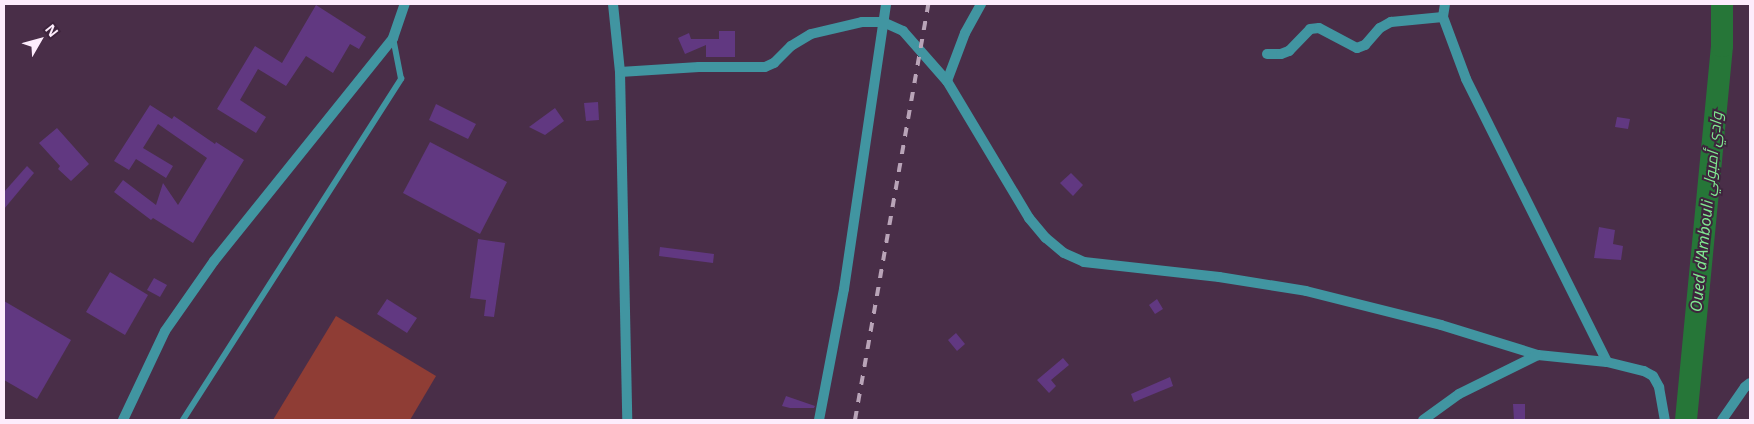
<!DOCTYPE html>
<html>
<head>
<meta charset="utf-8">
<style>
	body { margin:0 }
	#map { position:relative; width:1754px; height:424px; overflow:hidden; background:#492e48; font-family:"Noto Sans",Cairo,sans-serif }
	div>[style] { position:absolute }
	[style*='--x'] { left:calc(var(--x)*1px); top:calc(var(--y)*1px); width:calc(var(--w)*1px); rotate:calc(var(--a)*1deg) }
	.green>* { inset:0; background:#8f3d35 }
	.river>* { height:22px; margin:-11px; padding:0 11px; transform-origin:11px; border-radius:11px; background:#267638 }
	.building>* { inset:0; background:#613881 }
	.lane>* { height:5.5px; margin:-2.75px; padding:0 2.75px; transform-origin:2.75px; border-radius:2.75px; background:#4195a1 }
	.street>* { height:10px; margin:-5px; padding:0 5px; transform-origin:5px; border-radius:5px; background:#4195a1 }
	.rail>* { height:4px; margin-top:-2px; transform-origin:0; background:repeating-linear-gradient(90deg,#b9a4b8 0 9px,transparent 0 18px) }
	span { translate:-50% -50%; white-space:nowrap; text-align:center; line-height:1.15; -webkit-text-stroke:4px #3e243d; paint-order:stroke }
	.water-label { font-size:16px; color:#81e791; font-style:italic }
	.frame { position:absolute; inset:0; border:5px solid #fdecfc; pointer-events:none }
	.north { position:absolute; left:15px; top:15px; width:50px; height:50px; -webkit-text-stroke:4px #3e243d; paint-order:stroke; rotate:52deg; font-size:14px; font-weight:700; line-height:20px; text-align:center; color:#fdecfc }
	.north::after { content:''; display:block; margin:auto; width:18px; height:22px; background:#fdecfc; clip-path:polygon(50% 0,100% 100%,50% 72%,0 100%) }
</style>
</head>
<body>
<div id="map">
	<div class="green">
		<i style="clip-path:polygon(336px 316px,436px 376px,410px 420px,273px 420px)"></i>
	</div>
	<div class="river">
		<i style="--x:1686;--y:420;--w:376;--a:-84.5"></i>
		<i style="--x:1722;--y:46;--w:42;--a:-90"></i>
	</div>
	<div class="building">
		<i style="clip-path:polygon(316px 5px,366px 37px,359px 49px,350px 44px,333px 73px,306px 56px,286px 86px,258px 69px,240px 100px,266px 117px,256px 133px,217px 109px,255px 46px,282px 63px)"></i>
		<i style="clip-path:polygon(719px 31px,735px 31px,735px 57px,706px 57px,706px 45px,685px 54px,678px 38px,689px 33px,691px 39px,719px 39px)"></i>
		<i style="clip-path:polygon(598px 102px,599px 120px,586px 121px,584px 103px)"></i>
		<i style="clip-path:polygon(436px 104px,476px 124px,468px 139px,429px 120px)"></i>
		<i style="clip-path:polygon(150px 105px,172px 119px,174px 116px,215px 144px,216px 142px,244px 160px,193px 243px,153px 218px,151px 220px,114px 192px,123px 180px,156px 205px,163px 183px,178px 205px,207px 158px,158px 124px,143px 148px,173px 166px,166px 178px,136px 159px,129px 170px,114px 161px)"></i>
		<i style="clip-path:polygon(555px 108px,564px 121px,545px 135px,529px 127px)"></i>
		<i style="clip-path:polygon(1617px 117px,1630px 119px,1628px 129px,1615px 127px)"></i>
		<i style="clip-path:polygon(57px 128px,89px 164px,71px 181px,58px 169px,60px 166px,39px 143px)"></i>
		<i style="clip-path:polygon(430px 142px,507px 182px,480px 234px,403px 193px)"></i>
		<i style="clip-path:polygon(27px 166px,34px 173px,4px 209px,4px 192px)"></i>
		<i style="clip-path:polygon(1071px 173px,1083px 185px,1073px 196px,1060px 183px)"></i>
		<i style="clip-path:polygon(1599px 227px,1615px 230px,1613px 244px,1623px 246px,1621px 260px,1594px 258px)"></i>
		<i style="clip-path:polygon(478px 239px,505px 243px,494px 317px,484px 316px,486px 300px,470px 298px)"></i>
		<i style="clip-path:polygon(660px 247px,714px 254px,713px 263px,659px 256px)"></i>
		<i style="clip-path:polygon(110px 272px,148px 295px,125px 335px,86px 312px)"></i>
		<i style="clip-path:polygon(154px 278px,167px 285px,160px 297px,147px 290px)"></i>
		<i style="clip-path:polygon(387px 299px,417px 318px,407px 333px,377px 314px)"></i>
		<i style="clip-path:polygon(1157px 299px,1163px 309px,1155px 314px,1149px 305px)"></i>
		<i style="clip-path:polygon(4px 301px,71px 340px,37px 399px,4px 380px)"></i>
		<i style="clip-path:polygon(956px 333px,965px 344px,957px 351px,948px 340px)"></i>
		<i style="clip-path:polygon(1063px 358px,1069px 365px,1051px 380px,1056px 386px,1049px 393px,1037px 380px)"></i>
		<i style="clip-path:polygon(1170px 377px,1173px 386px,1134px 402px,1131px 394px)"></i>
		<i style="clip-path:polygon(786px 396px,815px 406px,814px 408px,790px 408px,782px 406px)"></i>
		<i style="clip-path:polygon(1513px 404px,1525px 404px,1525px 420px,1514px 420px)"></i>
	</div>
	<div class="lane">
		<i style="--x:183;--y:420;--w:405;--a:-57.4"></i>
		<i style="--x:401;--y:79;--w:42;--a:-101"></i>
	</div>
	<div class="street">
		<i style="--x:613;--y:4;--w:68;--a:84.1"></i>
		<i style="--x:620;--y:72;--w:348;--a:88.8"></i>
		<i style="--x:1445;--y:4;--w:13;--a:99"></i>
		<i style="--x:1443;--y:17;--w:66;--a:69.6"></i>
		<i style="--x:1466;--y:79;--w:316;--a:63.5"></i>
		<i style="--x:1267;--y:54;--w:14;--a:0"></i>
		<i style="--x:1281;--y:54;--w:9;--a:-21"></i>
		<i style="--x:1289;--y:51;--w:30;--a:-46"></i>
		<i style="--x:1310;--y:29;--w:9;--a:-6"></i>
		<i style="--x:1319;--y:28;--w:43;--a:27.8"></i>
		<i style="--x:1357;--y:48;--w:9;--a:-21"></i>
		<i style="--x:1365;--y:45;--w:23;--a:-49"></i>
		<i style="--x:1380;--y:28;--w:13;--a:-29"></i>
		<i style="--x:1391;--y:22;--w:52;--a:-5.5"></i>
		<i style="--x:620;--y:72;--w:79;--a:-3.6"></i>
		<i style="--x:699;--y:67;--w:66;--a:0"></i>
		<i style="--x:765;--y:67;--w:10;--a:-24"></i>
		<i style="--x:774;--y:63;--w:24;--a:-45"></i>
		<i style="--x:791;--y:46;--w:23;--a:-31"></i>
		<i style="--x:811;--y:34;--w:52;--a:-13.2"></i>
		<i style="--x:862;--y:22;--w:21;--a:0"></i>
		<i style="--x:883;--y:22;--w:22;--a:24"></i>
		<i style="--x:903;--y:31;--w:67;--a:48.7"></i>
		<i style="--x:947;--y:81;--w:160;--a:59.1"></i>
		<i style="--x:1029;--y:218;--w:26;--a:50"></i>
		<i style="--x:1046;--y:238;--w:23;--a:40"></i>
		<i style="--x:1064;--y:253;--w:22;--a:24"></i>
		<i style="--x:1084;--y:262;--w:136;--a:6.3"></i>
		<i style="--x:1219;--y:277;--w:88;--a:9.1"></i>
		<i style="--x:1306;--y:291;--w:139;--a:14.1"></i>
		<i style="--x:1441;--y:325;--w:102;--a:17.2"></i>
		<i style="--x:1538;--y:355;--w:69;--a:5.8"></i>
		<i style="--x:1607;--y:362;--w:38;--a:14"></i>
		<i style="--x:1644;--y:371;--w:10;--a:29"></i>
		<i style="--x:1653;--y:376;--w:13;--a:61"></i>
		<i style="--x:1659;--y:387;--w:34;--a:80"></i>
		<i style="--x:947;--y:81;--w:51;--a:-69.4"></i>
		<i style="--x:965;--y:33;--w:33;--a:-61"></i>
		<i style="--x:123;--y:420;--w:98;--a:-64.7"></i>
		<i style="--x:165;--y:331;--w:85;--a:-55"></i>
		<i style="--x:214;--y:261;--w:286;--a:-51.2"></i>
		<i style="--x:393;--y:38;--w:36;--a:-71"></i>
		<i style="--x:819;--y:420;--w:133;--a:-79.2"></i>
		<i style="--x:844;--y:289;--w:288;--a:-81.6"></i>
		<i style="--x:1423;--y:420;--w:44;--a:-35.8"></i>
		<i style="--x:1459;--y:394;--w:88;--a:-26.3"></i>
		<i style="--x:1722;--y:420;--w:40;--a:-55.1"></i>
		<i style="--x:1745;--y:387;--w:6;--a:-39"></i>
	</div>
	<div class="rail">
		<i style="--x:855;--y:420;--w:422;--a:-80"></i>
	</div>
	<div class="water-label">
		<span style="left:1706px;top:212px;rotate:-84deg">Oued d'Ambouli وادي أمبولي</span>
	</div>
	<div class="frame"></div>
	<div class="north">N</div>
</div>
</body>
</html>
